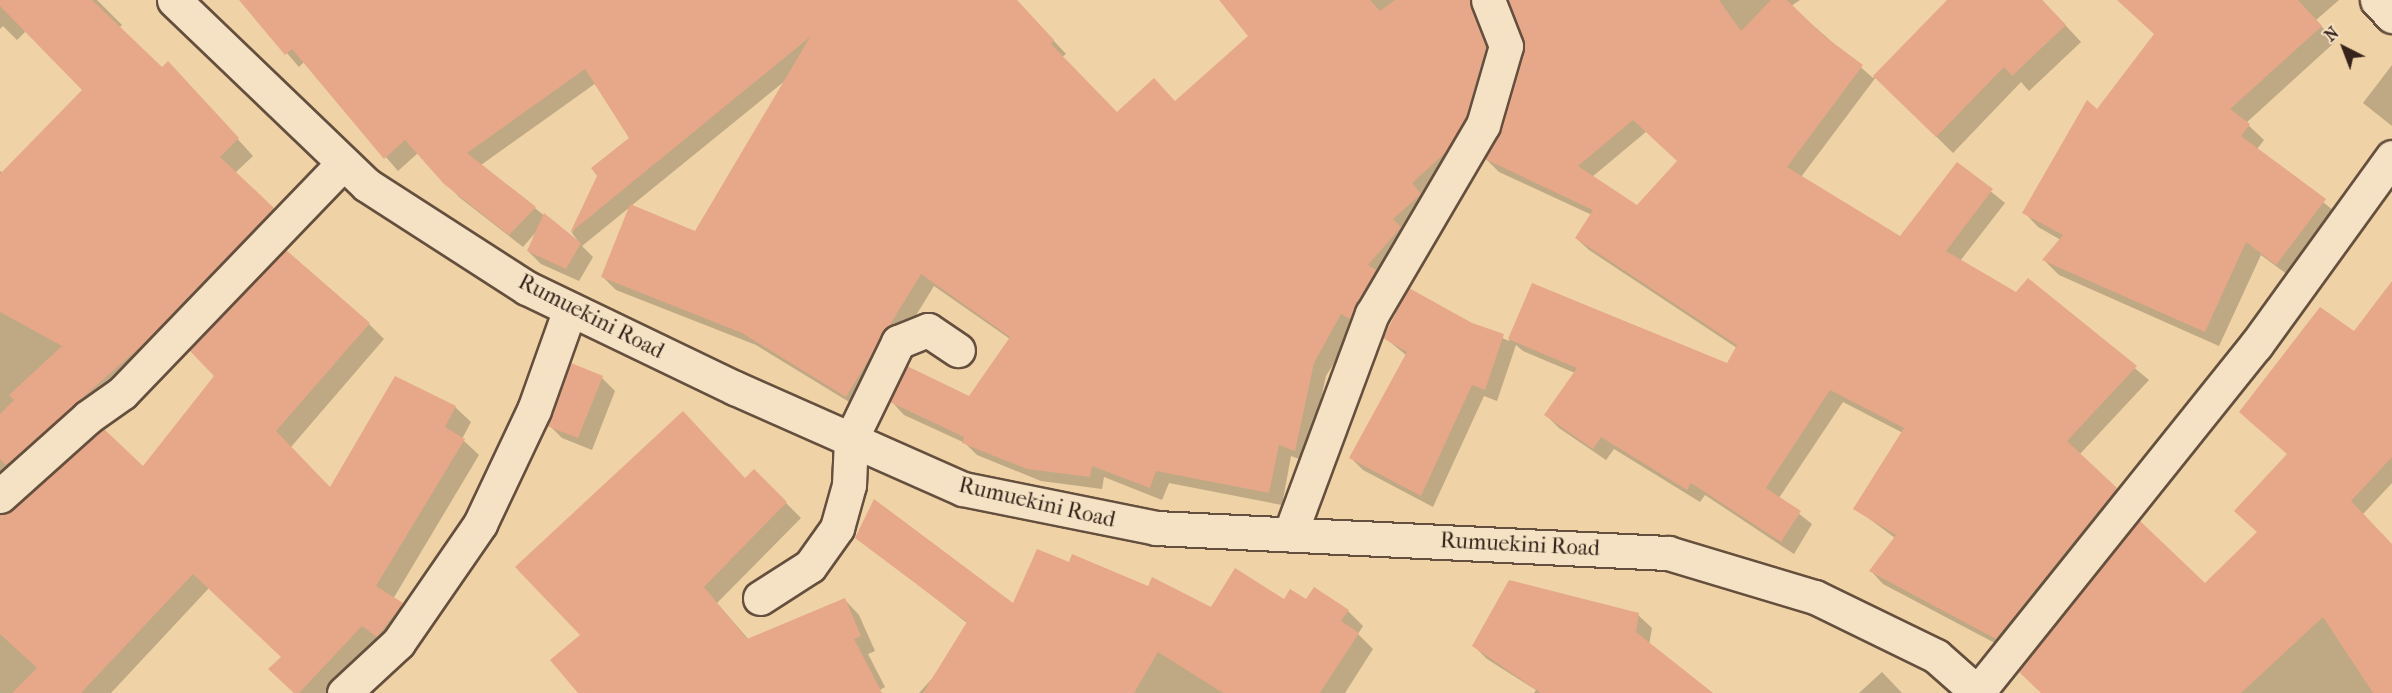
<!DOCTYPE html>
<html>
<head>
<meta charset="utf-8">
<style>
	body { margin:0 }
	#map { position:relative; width:2392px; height:693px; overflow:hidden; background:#efd2a5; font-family:"IM FELL French Canon",serif }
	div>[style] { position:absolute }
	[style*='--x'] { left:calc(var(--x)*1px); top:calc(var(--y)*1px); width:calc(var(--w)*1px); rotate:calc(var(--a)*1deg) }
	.shadow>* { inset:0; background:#0003 }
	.building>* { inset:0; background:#e6a889 }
	.roads { filter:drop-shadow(2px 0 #654f3e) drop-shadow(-2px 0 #654f3e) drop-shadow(0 2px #654f3e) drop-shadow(0 -2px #654f3e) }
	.minor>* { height:33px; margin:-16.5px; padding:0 16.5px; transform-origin:16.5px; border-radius:16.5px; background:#f5e2c4 }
	.tertiary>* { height:33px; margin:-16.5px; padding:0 16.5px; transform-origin:16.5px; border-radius:16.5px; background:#f5e2c4 }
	span { translate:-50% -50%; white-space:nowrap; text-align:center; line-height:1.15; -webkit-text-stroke:5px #f5e2c4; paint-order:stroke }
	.street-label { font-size:22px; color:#37231c }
	.north { position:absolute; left:2314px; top:18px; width:60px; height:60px; -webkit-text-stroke:4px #f5e2c4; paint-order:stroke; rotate:318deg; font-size:16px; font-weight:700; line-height:24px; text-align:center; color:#37231c }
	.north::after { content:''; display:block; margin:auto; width:21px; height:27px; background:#37231c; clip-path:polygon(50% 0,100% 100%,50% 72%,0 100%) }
</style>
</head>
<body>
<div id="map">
	<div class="shadow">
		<i style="clip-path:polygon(0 0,97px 0,122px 25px,119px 28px,162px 69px,183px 79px,253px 156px,235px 173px,288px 224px,0 502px,0 171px,3px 173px,84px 90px,26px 31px,17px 40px,3px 26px,0 29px)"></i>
		<i style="clip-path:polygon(evenodd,241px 0,1016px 0,1066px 54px,1062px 57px,1117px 114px,1176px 103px,1250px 36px,1221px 0,1490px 0,1498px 61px,1478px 131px,1326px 376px,1307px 462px,1291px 456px,1282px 505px,1169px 483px,1162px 500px,1104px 477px,1102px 489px,1041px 481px,977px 455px,965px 443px,904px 415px,892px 402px,970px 398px,1010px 339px,934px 286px,859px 408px,756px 345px,616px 290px,603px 277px,630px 207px,582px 246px,593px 257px,579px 281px,541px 264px,528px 251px,536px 232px,523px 247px,459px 197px,418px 153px,398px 171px,304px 62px,299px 67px,241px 0,786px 80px,695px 233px,631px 206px,786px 80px,241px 0,596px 83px,631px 138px,599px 176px,572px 233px,581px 245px,481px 165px,596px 83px)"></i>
		<i style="clip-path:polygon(evenodd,1509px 0,1800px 0,1791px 6px,1873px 78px,1949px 0,2042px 0,2081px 42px,2029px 91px,2021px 82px,1953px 153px,1876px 77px,1801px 177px,1900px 238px,1957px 164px,2005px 203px,1960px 261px,2016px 294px,2028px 280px,2149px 380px,2079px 455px,2129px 502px,2010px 651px,1883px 584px,1871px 571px,1895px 538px,1855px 508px,1903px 433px,1843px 402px,1779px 498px,1812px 524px,1794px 554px,1705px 495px,1700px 502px,1614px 449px,1606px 460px,1559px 428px,1546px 415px,1575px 373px,1523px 351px,1516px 345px,1497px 401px,1484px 396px,1433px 507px,1363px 470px,1351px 458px,1406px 355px,1385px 338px,1471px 324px,1509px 341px,1532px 285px,1728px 365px,1737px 348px,1589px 250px,1576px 238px,1592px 215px,1499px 172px,1486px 159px,1502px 131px,1526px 50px,1509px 0,1647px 131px,1679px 161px,1638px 207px,1592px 177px,1647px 131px)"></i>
		<i style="clip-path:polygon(2133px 0,2339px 0,2316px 20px,2335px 42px,2246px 123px,2264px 140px,2257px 149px,2339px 215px,2292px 278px,2261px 255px,2219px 346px,2059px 275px,2044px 260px,2061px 240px,2038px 227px,2024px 212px,2155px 35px)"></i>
		<i style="clip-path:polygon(2392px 65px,2392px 126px,2363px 103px)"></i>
		<i style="clip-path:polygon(2392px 283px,2392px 483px,2363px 514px,2392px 545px,2392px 693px,2043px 693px,2205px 585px,2258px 532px,2288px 455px,2354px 333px)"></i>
		<i style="clip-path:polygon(369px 324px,384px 339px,291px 447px,330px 489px,455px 407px,471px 422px,462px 439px,479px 455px,393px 599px,417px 620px,329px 693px,295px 693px,282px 657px,209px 588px,111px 693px,0 693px,0 514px,143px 468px)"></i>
		<i style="clip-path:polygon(602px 378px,615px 391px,592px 450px,562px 438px,549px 425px)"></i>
		<i style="clip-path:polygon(754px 471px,801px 518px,717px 603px,749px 640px,845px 600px,859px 615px,875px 651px,868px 654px,885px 687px,875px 693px,579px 693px,582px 635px)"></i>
		<i style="clip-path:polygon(857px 537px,1014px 606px,1069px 564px,1212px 609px,1284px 601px,1348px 611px,1363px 626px,1358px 634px,1373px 649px,1345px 693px,919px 693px,976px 630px)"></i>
		<i style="clip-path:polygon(1638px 615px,1652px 628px,1649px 645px,1711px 693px,1534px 693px,1536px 690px,1487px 659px,1474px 646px)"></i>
		<i style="clip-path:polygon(1882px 672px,1902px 693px,1859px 693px)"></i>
	</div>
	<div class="building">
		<i style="clip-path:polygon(0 0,92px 0,162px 67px,168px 61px,239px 138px,220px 157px,274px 208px,141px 346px,6px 465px,0 459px,0 414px,14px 400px,9px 395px,62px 346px,0 312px,0 174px,82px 90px,0 6px)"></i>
		<i style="clip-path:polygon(239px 0,1017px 0,1054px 40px,1051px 44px,1117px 112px,1154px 78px,1175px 101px,1248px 36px,1219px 0,1370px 0,1380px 11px,1395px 0,1470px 0,1486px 47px,1466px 118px,1445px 153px,1412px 183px,1421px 194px,1393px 219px,1401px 227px,1368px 265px,1376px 270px,1350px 319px,1341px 314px,1314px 363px,1295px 451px,1279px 445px,1269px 493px,1156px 471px,1150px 488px,1092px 466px,1090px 477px,1027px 469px,962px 443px,964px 437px,890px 402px,907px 366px,969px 396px,1010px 337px,921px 274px,846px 397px,742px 333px,601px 277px,630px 204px,695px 231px,810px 37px,570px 233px,597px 176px,591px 168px,629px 138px,585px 69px,467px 153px,536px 207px,509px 235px,444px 184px,405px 140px,384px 159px,292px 49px,285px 55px)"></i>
		<i style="clip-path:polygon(evenodd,1508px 0,1719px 0,1741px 31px,1771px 0,1787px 0,1824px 36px,1863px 65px,1787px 167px,1900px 236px,1957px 162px,1993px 189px,1946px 251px,2016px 292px,2028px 278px,2137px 366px,2067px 441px,2117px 488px,1996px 639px,1869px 571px,1896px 535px,1853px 509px,1904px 428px,1830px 390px,1766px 488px,1801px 511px,1781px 542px,1691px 483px,1687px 490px,1601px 437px,1593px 449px,1544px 415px,1577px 368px,1508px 339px,1532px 283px,1727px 363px,1737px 345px,1575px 238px,1593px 210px,1485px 159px,1501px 130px,1524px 51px,1523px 39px,1508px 0,1633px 120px,1677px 161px,1637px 205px,1578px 166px,1633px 120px)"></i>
		<i style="clip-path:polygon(1947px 0,2042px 0,2066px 25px,2012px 76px,2004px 67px,1936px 137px,1873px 76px)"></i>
		<i style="clip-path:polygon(2117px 0,2298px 0,2322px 26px,2230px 109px,2250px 124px,2241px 136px,2326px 199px,2276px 265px,2246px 242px,2205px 332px,2042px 260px,2063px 235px,2022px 213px,2087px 100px,2097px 109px,2154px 34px)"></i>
		<i style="clip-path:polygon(544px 213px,581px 243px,566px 269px,527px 251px)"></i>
		<i style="clip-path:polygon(286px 250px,370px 323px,276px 431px,330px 487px,395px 376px,456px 406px,445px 427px,465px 439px,376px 586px,403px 603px,377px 637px,362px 626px,299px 693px,294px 693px,268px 669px,281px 657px,193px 574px,81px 693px,12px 693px,37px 668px,0 634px,0 516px,13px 510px,104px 429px,143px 466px,214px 376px,189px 350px)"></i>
		<i style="clip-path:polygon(2392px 281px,2392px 457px,2351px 501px,2392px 544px,2392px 693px,2373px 693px,2323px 617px,2241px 693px,2041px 693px,2019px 672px,2139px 520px,2205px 583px,2257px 532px,2234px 511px,2287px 454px,2239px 412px,2320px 307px,2354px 331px)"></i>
		<i style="clip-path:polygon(1409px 288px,1472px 323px,1504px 334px,1485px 390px,1472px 385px,1421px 496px,1349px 458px,1407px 352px,1383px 338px)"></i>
		<i style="clip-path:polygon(571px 363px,603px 376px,578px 438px,547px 426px)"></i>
		<i style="clip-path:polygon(683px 411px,745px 478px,754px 469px,787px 502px,704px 587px,747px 639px,845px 598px,861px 636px,854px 639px,882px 693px,578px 693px,550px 660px,580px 635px,515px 567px)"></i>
		<i style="clip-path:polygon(874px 499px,1013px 603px,1037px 549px,1069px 562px,1072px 554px,1148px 586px,1152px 577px,1211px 607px,1235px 568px,1284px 599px,1290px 589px,1306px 599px,1314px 587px,1349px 610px,1341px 621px,1359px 633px,1320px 693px,1223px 693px,1158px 652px,1134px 693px,923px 693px,967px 622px,855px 538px)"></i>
		<i style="clip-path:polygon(1509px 580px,1639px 613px,1636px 632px,1713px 693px,1541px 693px,1472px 646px)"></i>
	</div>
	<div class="roads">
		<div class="minor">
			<i style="--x:2377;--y:0;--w:22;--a:47"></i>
			<i style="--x:0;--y:496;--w:118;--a:-41.9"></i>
			<i style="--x:88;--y:417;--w:42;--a:-35.2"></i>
			<i style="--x:122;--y:393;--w:319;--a:-46.1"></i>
			<i style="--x:1290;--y:534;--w:235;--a:-69.6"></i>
			<i style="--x:1372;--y:314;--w:219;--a:-59.6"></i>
			<i style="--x:1483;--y:125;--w:82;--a:-73.8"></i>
			<i style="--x:1506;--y:46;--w:49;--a:-111.4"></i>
			<i style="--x:760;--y:598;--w:59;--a:-32.6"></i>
			<i style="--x:810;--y:566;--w:47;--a:-54.6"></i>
			<i style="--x:837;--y:528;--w:45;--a:-74.4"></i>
			<i style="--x:849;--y:485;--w:46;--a:-87.5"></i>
			<i style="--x:851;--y:439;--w:108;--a:-64.1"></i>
			<i style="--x:898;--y:342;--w:32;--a:-22"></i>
			<i style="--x:928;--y:330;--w:36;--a:34"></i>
			<i style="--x:344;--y:693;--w:74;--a:-42.8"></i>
			<i style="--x:398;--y:643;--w:145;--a:-55.4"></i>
			<i style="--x:480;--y:524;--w:126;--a:-64.7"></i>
			<i style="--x:534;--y:410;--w:107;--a:-70.4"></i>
			<i style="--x:1977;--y:693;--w:446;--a:-51.3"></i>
			<i style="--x:2256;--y:345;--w:232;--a:-54.1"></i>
		</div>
		<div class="tertiary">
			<i style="--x:174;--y:0;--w:267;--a:43.8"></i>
			<i style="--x:367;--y:185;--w:190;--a:32.8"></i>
			<i style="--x:527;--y:288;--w:231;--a:25.7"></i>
			<i style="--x:735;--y:388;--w:249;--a:23.9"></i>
			<i style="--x:963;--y:489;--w:197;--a:11.4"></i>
			<i style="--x:1156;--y:528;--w:513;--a:2.8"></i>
			<i style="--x:1668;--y:553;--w:153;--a:16.7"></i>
			<i style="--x:1815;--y:597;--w:135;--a:26"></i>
			<i style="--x:1936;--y:656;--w:56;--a:41.4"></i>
		</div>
	</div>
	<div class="street-label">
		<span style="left:591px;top:317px;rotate:27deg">Rumuekini Road</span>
		<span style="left:1037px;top:503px;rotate:13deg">Rumuekini Road</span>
		<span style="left:1520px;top:545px;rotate:3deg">Rumuekini Road</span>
	</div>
	<div class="north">N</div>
</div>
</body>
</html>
